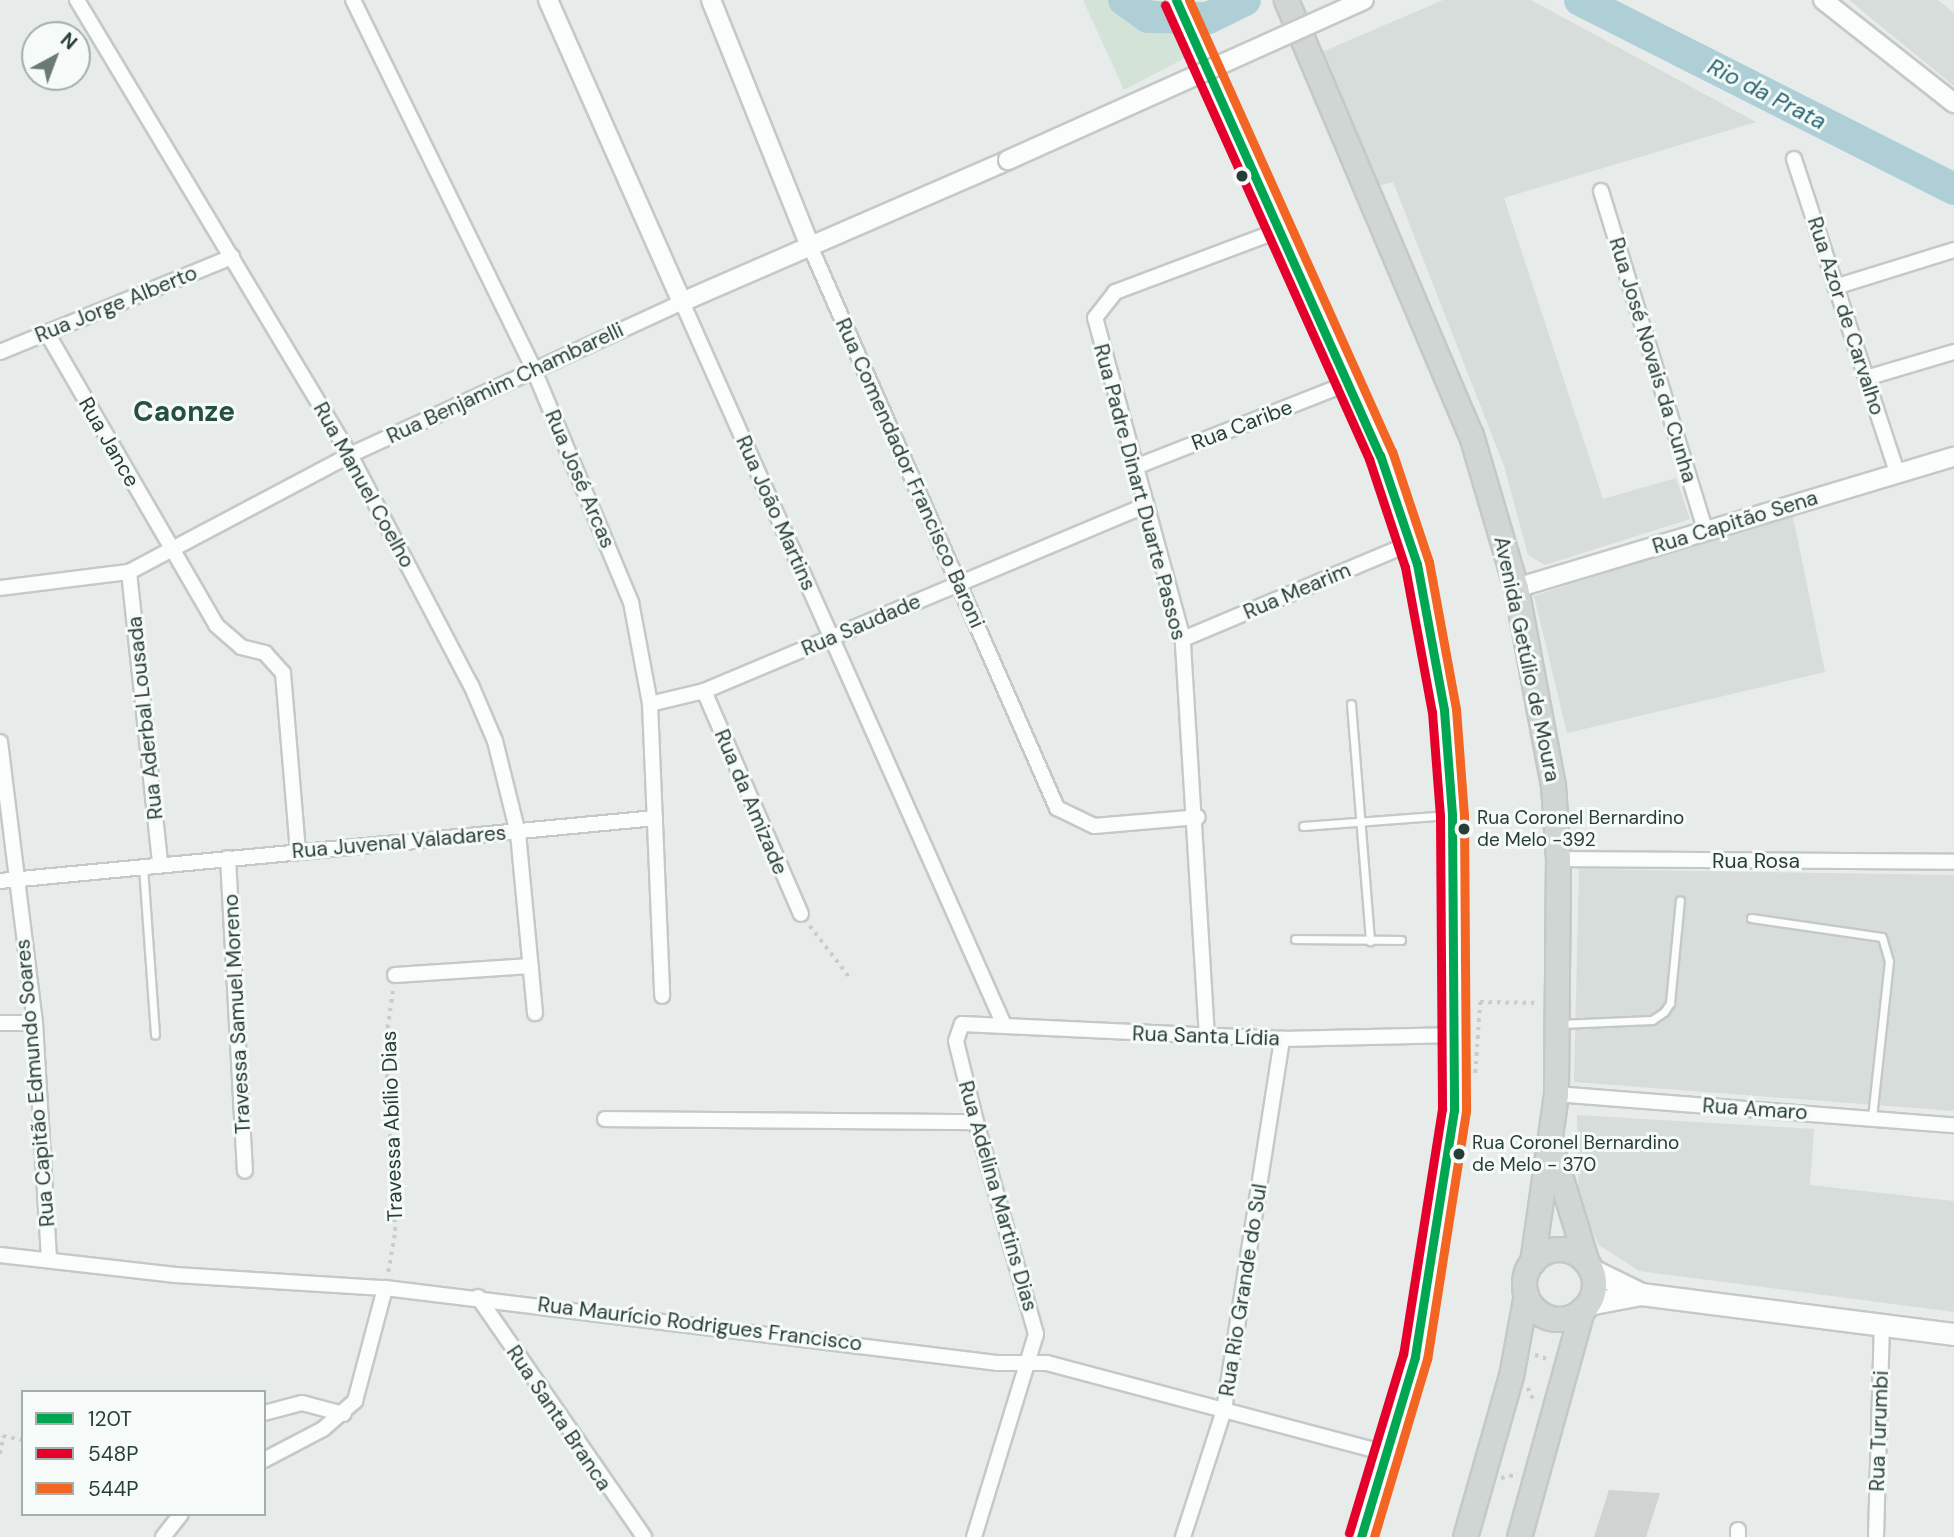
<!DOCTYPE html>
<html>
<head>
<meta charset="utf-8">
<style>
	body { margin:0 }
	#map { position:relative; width:1954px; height:1537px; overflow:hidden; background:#e7ecea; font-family:"DM Sans",sans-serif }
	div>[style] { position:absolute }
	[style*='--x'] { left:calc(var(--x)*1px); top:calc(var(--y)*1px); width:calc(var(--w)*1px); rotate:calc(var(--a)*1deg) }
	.built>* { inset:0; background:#d6ddda }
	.green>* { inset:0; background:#d3e3d8 }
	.river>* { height:32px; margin:-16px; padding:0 16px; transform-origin:16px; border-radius:16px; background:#aecfd5 }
	.building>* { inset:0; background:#cfd3d1 }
	.path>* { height:3.5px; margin-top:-1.75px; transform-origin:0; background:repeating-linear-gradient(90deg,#c7cdcb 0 3.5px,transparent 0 8.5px) }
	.roads { filter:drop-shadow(2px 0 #c4c9c7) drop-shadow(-2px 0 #c4c9c7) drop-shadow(0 2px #c4c9c7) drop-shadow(0 -2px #c4c9c7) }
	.service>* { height:7px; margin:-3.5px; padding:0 3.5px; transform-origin:3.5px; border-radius:3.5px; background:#fbfcfc }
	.minor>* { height:14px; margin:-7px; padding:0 7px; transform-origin:7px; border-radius:7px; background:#fbfcfc }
	.tertiary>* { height:18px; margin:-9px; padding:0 9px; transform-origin:9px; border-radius:9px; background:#fbfcfc }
	.secondary>* { height:21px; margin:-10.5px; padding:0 10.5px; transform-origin:10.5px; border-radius:10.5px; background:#fbfcfc }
	.primary>* { height:23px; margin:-11.5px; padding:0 11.5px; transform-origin:11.5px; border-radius:11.5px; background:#d0d6d4 }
	.primary>.ring { margin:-11.5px; padding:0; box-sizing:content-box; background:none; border:23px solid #d0d6d4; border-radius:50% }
	.bridges { filter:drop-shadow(2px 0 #c4c9c7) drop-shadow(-2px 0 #c4c9c7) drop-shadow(0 2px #c4c9c7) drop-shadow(0 -2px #c4c9c7) }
	.tertiary-bridge>* { height:18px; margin:-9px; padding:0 9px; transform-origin:9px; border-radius:9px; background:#fbfcfc }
	.bus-1>* { height:9px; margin:-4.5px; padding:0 4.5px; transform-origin:4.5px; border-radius:4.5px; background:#00a651 }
	.bus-2>* { height:9px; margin:-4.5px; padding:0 4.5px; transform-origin:4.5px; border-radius:4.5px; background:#e4002b }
	.bus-3>* { height:9px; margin:-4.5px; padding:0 4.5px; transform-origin:4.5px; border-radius:4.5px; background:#f26522 }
	.dots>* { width:19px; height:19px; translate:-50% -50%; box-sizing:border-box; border:4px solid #f6faf8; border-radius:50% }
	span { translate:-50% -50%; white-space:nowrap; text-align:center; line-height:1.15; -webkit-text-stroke:6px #f6faf8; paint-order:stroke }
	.bus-label { font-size:19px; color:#273e38 }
	.left { translate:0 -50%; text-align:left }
	.street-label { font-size:21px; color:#273e38 }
	.water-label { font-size:23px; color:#276774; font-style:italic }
	.district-label { font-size:28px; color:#254e44; font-weight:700 }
	.legend { position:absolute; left:21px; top:1390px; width:245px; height:126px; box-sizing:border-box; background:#f6faf8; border:2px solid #a3afab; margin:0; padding:9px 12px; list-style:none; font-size:21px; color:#273e38 }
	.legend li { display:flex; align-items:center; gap:14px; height:35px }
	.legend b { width:35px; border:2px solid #a3afab }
	.north { position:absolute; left:21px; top:21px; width:70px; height:70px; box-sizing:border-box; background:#f6faf8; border:2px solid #a3afab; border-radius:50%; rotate:41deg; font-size:19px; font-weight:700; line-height:28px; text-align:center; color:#273e38 }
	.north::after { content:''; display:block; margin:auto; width:24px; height:32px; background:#6a7b76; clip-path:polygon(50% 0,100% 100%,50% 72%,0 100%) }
</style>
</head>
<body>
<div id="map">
	<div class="built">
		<i style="clip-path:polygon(1443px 0,1531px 0,1756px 122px,1504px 198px,1603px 499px,1676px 478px,1690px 519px,1545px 565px,1528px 555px,1504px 466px,1393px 182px,1374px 187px,1315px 55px)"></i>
		<i style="clip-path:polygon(1849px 0,1938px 0,1954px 13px,1954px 86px)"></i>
		<i style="clip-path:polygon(1792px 512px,1825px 672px,1567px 733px,1534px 596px)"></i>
		<i style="clip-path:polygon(1579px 869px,1954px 875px,1954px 1111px,1574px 1082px)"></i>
		<i style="clip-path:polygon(1577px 1115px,1814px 1129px,1810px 1185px,1954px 1201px,1954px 1312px,1639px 1271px,1599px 1245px,1579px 1204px)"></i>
	</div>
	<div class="green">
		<i style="clip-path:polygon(1083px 0,1158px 0,1185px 58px,1124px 90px)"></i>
	</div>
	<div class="river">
		<i style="--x:1124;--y:0;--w:29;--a:35"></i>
		<i style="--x:1148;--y:17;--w:60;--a:1"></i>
		<i style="--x:1208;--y:18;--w:41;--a:-25.9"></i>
		<i style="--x:1580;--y:0;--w:419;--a:26.8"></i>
	</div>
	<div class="building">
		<i style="clip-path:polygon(1609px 1490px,1660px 1493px,1646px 1537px,1594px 1537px)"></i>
	</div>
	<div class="path">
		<i style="--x:810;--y:926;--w:66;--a:52.4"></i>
		<i style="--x:1475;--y:1073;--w:71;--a:-86"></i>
		<i style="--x:1480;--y:1002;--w:58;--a:1"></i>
		<i style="--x:388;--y:1272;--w:42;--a:-80.3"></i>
		<i style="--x:395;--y:1231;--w:186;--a:-93.1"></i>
		<i style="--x:385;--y:1045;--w:58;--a:-82"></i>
		<i style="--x:1535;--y:1355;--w:16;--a:18"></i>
		<i style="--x:1528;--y:1388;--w:17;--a:65"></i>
		<i style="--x:0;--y:1454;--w:18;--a:-81"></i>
		<i style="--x:3;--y:1436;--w:20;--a:11"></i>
		<i style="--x:1501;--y:1478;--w:17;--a:-13"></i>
	</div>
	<div class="roads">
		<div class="service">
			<i style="--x:1351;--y:704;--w:238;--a:85.4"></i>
			<i style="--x:1303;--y:826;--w:146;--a:-4.3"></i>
			<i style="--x:143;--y:867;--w:168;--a:85.9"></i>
			<i style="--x:1751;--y:918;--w:132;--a:8.3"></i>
			<i style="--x:1882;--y:937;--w:25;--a:74"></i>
			<i style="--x:1889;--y:961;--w:158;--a:96.2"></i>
			<i style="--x:1295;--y:939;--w:106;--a:0.5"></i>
			<i style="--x:1560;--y:1024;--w:92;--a:-2.5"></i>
			<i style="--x:1652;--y:1020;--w:14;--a:-34"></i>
			<i style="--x:1664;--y:1012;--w:11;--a:-56"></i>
			<i style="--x:1670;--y:1003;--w:103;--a:-84.5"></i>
		</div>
		<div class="minor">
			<i style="--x:77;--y:0;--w:531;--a:59.04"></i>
			<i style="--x:350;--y:455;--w:260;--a:62.3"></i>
			<i style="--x:471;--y:685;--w:61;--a:66.8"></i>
			<i style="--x:495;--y:741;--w:95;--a:76"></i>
			<i style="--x:518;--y:833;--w:181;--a:84.6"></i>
			<i style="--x:353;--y:0;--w:410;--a:63.9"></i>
			<i style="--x:533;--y:368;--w:254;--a:67.3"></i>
			<i style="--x:631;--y:602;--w:104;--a:79.4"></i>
			<i style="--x:650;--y:704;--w:292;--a:87.6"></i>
			<i style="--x:1794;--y:159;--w:330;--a:71.8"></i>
			<i style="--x:1601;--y:191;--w:355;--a:72.9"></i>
			<i style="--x:810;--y:246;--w:614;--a:66.27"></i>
			<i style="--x:1057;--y:808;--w:41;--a:25.9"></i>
			<i style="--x:1094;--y:826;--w:104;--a:-4.9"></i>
			<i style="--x:1835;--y:287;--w:125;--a:-17.3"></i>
			<i style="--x:47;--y:333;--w:337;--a:59.9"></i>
			<i style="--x:216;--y:625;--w:33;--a:41"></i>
			<i style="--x:241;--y:647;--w:25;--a:14"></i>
			<i style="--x:265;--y:653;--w:27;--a:48"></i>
			<i style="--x:283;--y:673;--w:178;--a:85.2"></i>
			<i style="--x:0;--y:352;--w:251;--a:-22.3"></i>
			<i style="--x:1866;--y:378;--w:92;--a:-16.5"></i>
			<i style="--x:1138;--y:466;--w:224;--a:-21.5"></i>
			<i style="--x:129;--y:572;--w:294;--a:83.9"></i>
			<i style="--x:0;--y:588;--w:130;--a:-7.1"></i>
			<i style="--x:129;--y:572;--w:250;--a:-27.9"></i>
			<i style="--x:350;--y:455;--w:366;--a:-24.7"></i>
			<i style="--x:682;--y:302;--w:791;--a:65.99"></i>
			<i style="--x:1183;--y:639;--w:247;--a:-22.8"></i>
			<i style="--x:704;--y:691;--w:243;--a:66.5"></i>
			<i style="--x:650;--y:704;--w:56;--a:-13.5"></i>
			<i style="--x:704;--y:691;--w:480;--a:-22.8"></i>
			<i style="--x:0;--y:742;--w:283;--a:82.9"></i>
			<i style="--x:35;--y:1023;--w:235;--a:86.6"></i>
			<i style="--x:228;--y:858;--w:313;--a:86.9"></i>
			<i style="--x:1558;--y:859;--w:396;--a:0.4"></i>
			<i style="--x:0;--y:881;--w:658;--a:-5.49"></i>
			<i style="--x:395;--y:975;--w:136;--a:-3.8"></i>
			<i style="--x:0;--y:1023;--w:35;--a:0"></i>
			<i style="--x:1207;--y:1037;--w:399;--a:-93.5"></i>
			<i style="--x:1183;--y:639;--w:333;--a:-105.3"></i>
			<i style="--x:1095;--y:318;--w:33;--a:-52"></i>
			<i style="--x:1115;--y:292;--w:171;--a:-20.6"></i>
			<i style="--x:1556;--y:1094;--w:399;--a:4.5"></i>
			<i style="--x:605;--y:1119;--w:371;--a:0.5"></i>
			<i style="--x:0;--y:1255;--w:177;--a:6.5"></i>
			<i style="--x:176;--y:1275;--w:209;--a:3.6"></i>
			<i style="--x:385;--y:1288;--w:618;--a:6.98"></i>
			<i style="--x:998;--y:1363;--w:49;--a:0"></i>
			<i style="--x:1047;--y:1363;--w:354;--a:14.9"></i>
			<i style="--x:478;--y:1297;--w:292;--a:55.3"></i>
			<i style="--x:264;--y:1413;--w:39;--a:-15"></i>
			<i style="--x:302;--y:1403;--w:43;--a:14.7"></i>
			<i style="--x:264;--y:1460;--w:67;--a:-27.7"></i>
			<i style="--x:323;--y:1429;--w:43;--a:-41.2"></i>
			<i style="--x:355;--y:1401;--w:117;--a:-75.1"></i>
			<i style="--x:163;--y:1537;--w:29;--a:-52"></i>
			<i style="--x:974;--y:1537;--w:212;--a:-73"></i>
			<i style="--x:1036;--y:1334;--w:220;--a:-105.8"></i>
			<i style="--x:976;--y:1122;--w:83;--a:-103.9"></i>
			<i style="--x:956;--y:1041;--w:18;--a:-71"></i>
			<i style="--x:962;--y:1024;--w:320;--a:2.7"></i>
			<i style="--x:1282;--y:1039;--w:175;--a:-1.3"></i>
			<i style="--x:1183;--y:1537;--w:133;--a:-72.1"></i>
			<i style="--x:1224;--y:1410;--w:376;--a:-81.1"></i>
			<i style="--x:1738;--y:1537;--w:7;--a:-90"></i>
			<i style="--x:1876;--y:1537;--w:212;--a:-88.4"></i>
		</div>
		<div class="tertiary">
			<i style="--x:548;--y:0;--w:330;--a:66.1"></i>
			<i style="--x:682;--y:302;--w:356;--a:-23.5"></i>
			<i style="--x:711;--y:0;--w:265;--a:68.1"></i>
			<i style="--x:1823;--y:0;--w:167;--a:38.2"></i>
			<i style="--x:1516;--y:588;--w:457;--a:-16.7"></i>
		</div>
		<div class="secondary">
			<i style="--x:1176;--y:0;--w:499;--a:65.9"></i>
			<i style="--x:1380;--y:455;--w:115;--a:71.3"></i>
			<i style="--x:1417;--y:564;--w:148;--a:79.5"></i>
			<i style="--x:1444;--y:710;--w:105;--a:85.6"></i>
			<i style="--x:1452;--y:815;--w:295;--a:89.6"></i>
			<i style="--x:1454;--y:1110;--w:250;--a:99"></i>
			<i style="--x:1415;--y:1357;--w:188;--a:106.7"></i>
			<i style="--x:1590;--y:1269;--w:55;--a:26.1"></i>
			<i style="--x:1588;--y:1304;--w:54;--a:-10.7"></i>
			<i style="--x:1641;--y:1294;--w:316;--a:7.3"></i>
		</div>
		<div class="primary">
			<i style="--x:1286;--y:0;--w:473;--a:67"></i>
			<i style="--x:1471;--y:435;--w:159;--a:73.6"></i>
			<i style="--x:1516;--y:588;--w:200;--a:79.4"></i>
			<i style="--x:1553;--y:785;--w:74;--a:86.1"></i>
			<i style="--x:1558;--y:859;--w:235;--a:90.5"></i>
			<i style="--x:1556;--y:1094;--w:170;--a:98.1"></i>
			<i style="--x:1555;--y:1159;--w:109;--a:72.9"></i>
			<i class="ring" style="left:1524px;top:1249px;width:47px;height:47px"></i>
			<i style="--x:1465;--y:1537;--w:167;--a:-74.1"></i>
			<i style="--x:1511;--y:1376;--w:83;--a:-79.6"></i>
			<i style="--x:1519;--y:1537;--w:236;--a:-74.5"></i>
		</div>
	</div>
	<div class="bridges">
		<div class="tertiary-bridge">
			<i style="--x:1008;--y:160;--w:390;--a:-24.2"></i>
		</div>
	</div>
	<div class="bus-1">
		<i style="--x:1176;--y:0;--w:499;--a:65.9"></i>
		<i style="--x:1380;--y:455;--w:115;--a:71.3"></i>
		<i style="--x:1417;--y:564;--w:148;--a:79.5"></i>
		<i style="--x:1444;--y:710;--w:105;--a:85.6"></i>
		<i style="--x:1452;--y:815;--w:295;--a:89.6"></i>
		<i style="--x:1454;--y:1110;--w:250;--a:99"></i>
		<i style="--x:1415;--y:1357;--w:188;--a:106.7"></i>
	</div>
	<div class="bus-2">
		<i style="--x:1165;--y:5;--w:498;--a:65.8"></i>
		<i style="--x:1369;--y:459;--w:114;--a:71.6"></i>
		<i style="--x:1405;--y:567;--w:147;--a:79.5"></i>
		<i style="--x:1432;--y:712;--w:104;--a:85.6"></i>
		<i style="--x:1440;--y:816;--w:293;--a:89.6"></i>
		<i style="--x:1442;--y:1109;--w:248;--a:99"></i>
		<i style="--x:1403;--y:1354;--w:187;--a:106.8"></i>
	</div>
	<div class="bus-3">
		<i style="--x:1189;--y:0;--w:495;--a:65.8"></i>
		<i style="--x:1392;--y:451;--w:117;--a:71.6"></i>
		<i style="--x:1429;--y:562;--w:149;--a:79.6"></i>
		<i style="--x:1456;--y:709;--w:106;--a:85.7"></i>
		<i style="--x:1464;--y:815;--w:296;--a:89.6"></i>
		<i style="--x:1466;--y:1111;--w:251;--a:98.9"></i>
		<i style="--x:1427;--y:1359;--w:186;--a:106.6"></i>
	</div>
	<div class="dots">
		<i style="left:1242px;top:176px;background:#273e38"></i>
		<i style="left:1464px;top:829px;background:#273e38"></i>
		<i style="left:1459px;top:1154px;background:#273e38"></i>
	</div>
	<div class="bus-label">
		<span class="left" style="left:1477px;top:829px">Rua Coronel Bernardino<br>de Melo -392</span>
		<span class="left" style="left:1472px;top:1154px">Rua Coronel Bernardino<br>de Melo - 370</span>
	</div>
	<div class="street-label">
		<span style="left:116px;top:304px;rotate:-22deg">Rua Jorge Alberto</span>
		<span style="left:1846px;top:316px;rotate:72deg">Rua Azor de Carvalho</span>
		<span style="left:1653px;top:360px;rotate:73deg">Rua José Novais da Cunha</span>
		<span style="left:505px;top:383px;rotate:-25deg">Rua Benjamim Chambarelli</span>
		<span style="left:1242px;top:425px;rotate:-21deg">Rua Caribe</span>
		<span style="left:109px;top:442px;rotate:60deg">Rua Jance</span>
		<span style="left:910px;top:473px;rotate:66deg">Rua Comendador Francisco Baroni</span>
		<span style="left:580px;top:479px;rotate:67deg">Rua José Arcas</span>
		<span style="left:364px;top:485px;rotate:61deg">Rua Manuel Coelho</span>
		<span style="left:1140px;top:492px;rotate:75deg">Rua Padre Dinart Duarte Passos</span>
		<span style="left:776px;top:513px;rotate:66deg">Rua João Martins</span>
		<span style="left:1735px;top:522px;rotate:-17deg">Rua Capitão Sena</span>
		<span style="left:1297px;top:591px;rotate:-23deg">Rua Mearim</span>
		<span style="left:861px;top:625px;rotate:-23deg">Rua Saudade</span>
		<span style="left:1527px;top:659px;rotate:78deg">Avenida Getúlio de Moura</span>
		<span style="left:145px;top:718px;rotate:-96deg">Rua Aderbal Lousada</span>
		<span style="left:751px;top:802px;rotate:67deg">Rua da Amizade</span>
		<span style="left:399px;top:842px;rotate:-5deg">Rua Juvenal Valadares</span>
		<span style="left:1756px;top:861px">Rua Rosa</span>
		<span style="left:237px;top:1014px;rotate:-93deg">Travessa Samuel Moreno</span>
		<span style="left:1206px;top:1036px;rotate:2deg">Rua Santa Lídia</span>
		<span style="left:35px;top:1083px;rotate:-95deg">Rua Capitão Edmundo Soares</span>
		<span style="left:1755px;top:1109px;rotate:4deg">Rua Amaro</span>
		<span style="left:392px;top:1126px;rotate:-92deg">Travessa Abílio Dias</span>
		<span style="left:998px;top:1196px;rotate:74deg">Rua Adelina Martins Dias</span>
		<span style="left:1243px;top:1290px;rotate:-81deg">Rua Rio Grande do Sul</span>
		<span style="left:700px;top:1324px;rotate:7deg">Rua Maurício Rodrigues Francisco</span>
		<span style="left:559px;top:1418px;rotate:56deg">Rua Santa Branca</span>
		<span style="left:1879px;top:1431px;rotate:-88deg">Rua Turumbi</span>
	</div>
	<div class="water-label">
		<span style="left:1767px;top:94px;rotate:27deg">Rio da Prata</span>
	</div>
	<div class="district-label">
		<span style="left:184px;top:412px">Caonze</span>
	</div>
	<ul class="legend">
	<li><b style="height:9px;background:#00a651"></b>120T</li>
	<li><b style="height:9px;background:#e4002b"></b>548P</li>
	<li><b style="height:9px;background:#f26522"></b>544P</li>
	</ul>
	<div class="north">N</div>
</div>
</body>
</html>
